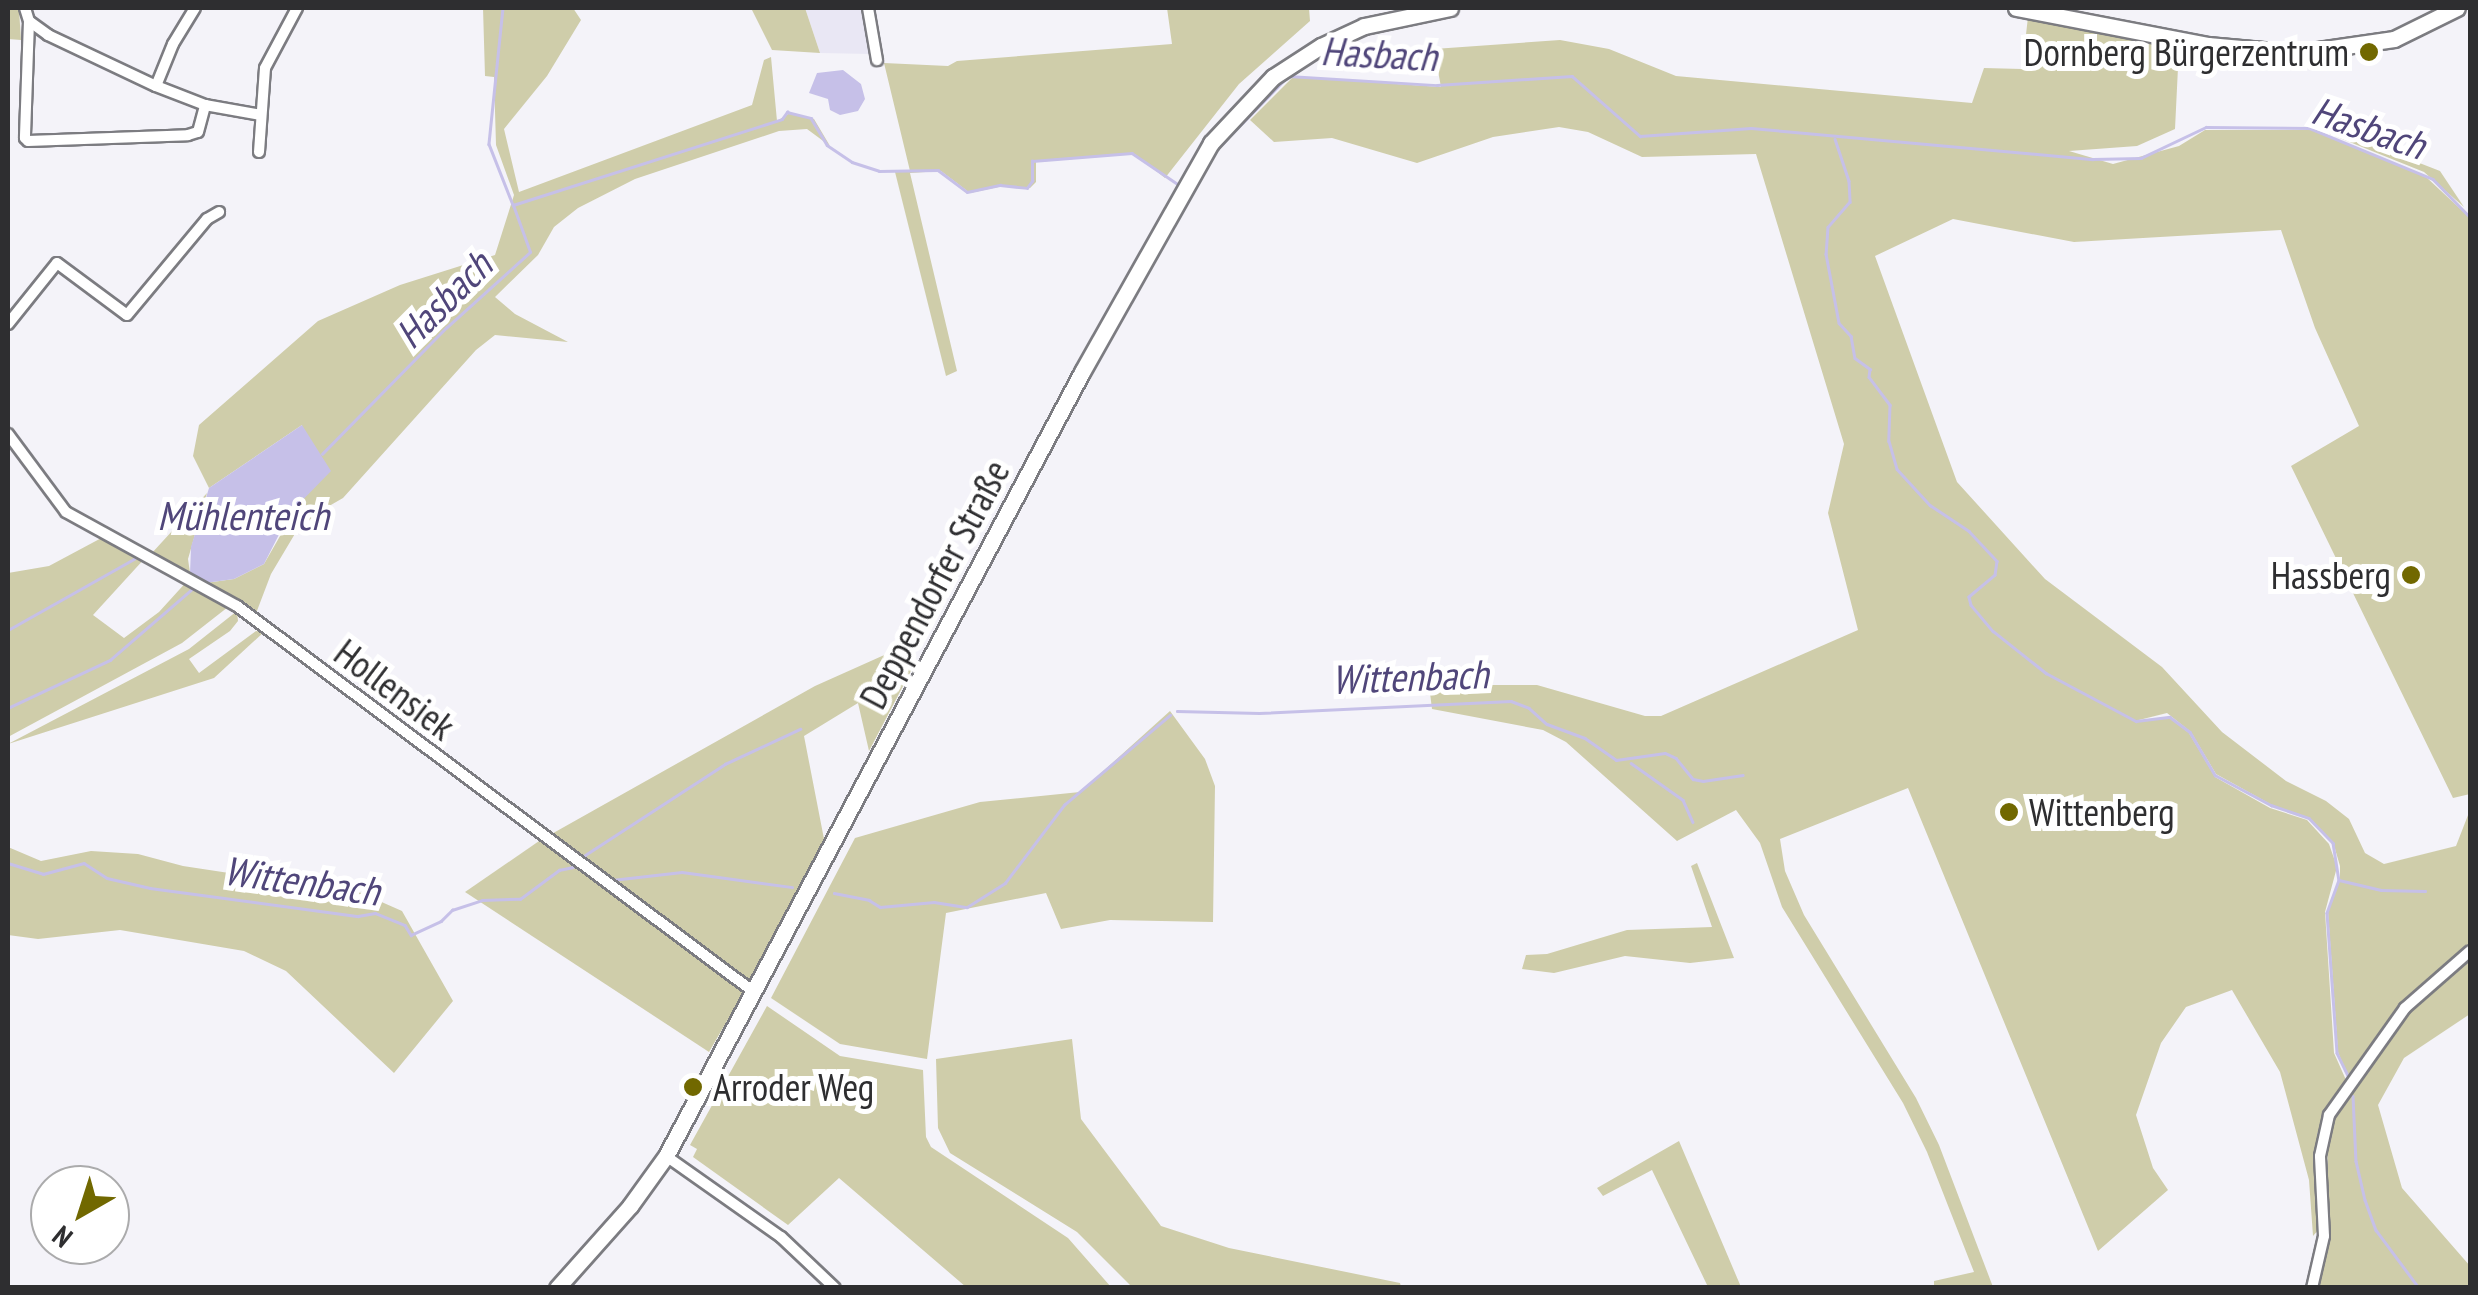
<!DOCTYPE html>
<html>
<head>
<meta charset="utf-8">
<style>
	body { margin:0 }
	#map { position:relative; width:2478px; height:1295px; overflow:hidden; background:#f4f3f9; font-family:"PT Sans Narrow",sans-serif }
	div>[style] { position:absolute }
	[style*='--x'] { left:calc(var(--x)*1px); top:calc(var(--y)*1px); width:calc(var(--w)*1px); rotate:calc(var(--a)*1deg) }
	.built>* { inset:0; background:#e9e7f4 }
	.green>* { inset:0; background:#cfcdaa }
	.water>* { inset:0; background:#c6c0e8 }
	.stream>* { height:2.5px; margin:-1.25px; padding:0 1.25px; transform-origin:1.25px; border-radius:1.25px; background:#c6c0e8 }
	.roads { filter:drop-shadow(2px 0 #7c7c81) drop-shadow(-2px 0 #7c7c81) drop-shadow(0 2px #7c7c81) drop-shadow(0 -2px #7c7c81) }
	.street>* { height:10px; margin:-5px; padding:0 5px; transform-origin:5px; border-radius:5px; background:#fff }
	.secondary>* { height:15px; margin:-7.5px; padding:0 7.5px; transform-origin:7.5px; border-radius:7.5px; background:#fff }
	.dots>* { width:28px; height:28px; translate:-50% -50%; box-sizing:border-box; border:5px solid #fff; border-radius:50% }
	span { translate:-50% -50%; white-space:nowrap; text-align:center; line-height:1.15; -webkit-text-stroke:10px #fff; paint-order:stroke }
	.poi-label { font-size:38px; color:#2e2e30 }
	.right { translate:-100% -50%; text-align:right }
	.left { translate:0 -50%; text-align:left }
	.street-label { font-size:38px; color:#2e2e30 }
	.water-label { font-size:40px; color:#50467a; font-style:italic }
	.frame { position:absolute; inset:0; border:10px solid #2e2e30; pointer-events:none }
	.north { position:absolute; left:30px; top:1165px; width:100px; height:100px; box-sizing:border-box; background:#fff; border:2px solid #ababac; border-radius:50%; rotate:219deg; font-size:28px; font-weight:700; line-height:40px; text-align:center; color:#2e2e30 }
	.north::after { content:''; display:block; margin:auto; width:35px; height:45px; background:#716800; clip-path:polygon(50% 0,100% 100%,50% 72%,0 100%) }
</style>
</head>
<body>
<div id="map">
	<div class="built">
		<i style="clip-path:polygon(805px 8px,872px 8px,884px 63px,873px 63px,870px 54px,820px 53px)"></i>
	</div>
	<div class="green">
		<i style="clip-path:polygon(8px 8px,19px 9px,21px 40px,8px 39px)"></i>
		<i style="clip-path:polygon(483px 8px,573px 8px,581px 20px,547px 76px,504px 129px,519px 192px,752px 105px,764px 60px,771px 57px,777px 121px,790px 113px,814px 119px,830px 146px,807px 129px,779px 131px,635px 179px,578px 208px,554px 227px,538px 255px,495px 297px,515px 314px,568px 342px,495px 335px,476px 350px,343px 498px,317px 513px,296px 532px,271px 574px,255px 616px,205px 583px,234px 579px,264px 564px,299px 503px,302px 425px,209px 488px,193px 456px,199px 425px,318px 321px,400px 285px,495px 255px,514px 195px,496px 145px,494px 77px,485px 76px)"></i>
		<i style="clip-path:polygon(751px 8px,805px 8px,820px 53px,772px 50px)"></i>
		<i style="clip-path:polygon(1167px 8px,1309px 8px,1310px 21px,1239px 84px,1165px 178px,1135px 154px,1036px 162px,1036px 182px,1030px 188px,1003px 186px,970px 193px,941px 171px,910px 173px,957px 371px,946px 376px,895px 172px,910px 171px,884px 63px,948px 66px,957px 61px,1172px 44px)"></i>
		<i style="clip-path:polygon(2028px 17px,2179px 47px,2175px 129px,2137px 146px,2069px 151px,2113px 164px,2179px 146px,2205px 130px,2312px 130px,2425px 176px,2470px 218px,2470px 794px,2453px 798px,2291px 466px,2359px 426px,2315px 328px,2281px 230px,2074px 242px,1953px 219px,1875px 256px,1957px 482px,2045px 579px,2162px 667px,2222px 732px,2286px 781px,2326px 801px,2349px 819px,2365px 853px,2384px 864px,2456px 846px,2470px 810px,2470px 1014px,2404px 1058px,2378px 1105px,2402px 1188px,2470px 1266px,2470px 1287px,2318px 1287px,2329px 1238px,2327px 1133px,2352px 1087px,2338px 1052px,2328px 912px,2340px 880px,2340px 866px,2333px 842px,2309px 818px,2272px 805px,2216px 774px,2191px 732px,2167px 713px,2135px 721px,2170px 718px,2189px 733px,2215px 777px,2270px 808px,2307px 820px,2329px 844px,2337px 867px,2325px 912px,2334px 1053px,2346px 1080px,2317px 1134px,2320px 1228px,2313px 1236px,2309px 1180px,2280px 1072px,2232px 990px,2186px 1007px,2161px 1043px,2136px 1115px,2153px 1168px,2168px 1190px,2098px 1251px,1908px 788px,1780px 839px,1785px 871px,1804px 915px,1916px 1098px,1939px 1145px,1993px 1287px,1934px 1287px,1934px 1281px,1974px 1272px,1927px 1152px,1903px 1103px,1782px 907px,1760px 843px,1736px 810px,1677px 841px,1566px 742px,1543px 730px,1432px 709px,1430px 693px,1471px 685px,1537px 685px,1645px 716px,1661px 716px,1858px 630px,1828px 513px,1844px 444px,1756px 154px,1642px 157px,1588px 132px,1559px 127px,1493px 137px,1417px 163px,1332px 138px,1274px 142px,1250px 120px,1293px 77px,1441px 87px,1434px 49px,1560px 40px,1609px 49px,1676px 76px,1972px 103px,1984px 68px,2022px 69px)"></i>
		<i style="clip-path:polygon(2310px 126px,2356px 132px,2387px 146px,2386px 150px,2440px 171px,2464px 207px,2424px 172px)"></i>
		<i style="clip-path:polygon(207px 493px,188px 559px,190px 573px,151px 554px)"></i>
		<i style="clip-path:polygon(107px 535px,146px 557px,93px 615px,124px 638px,159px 612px,189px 579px,226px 601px,228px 607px,182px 643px,8px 737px,8px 573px,49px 566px)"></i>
		<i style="clip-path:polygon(237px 611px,238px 621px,230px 631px,189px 659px,199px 673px,256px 631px,264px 632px,214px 678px,8px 744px,189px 649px)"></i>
		<i style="clip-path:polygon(891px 652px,905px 659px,912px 669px,869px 751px,858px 703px,804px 736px,824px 839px,748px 983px,548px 836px,815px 686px)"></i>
		<i style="clip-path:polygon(1170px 711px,1205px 759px,1215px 786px,1213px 922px,1110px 920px,1061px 929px,1046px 893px,946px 913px,927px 1059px,840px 1044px,771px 998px,855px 838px,980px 802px,1080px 792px)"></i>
		<i style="clip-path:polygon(542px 839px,745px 990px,709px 1052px,465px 892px)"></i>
		<i style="clip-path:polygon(8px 847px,41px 861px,91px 851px,138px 854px,183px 866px,229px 873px,292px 873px,343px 885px,402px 911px,453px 1001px,394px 1073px,286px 971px,244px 951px,120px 930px,38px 939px,8px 935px)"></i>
		<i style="clip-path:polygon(1697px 863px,1734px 958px,1690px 963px,1625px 956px,1554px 973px,1522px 969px,1526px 955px,1547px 954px,1627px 930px,1712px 927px,1691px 866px)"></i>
		<i style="clip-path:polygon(767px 1006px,840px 1056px,923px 1070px,926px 1137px,931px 1147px,1068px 1238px,1111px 1287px,966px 1287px,839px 1178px,788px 1225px,693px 1157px,697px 1149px,690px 1145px)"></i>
		<i style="clip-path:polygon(1072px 1039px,1081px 1119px,1161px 1226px,1229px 1248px,1400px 1283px,1401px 1287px,1132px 1287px,1077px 1232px,950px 1153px,938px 1128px,936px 1059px)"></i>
		<i style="clip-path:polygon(1679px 1141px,1741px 1287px,1708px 1287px,1652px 1170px,1603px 1196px,1597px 1188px)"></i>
	</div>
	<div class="water">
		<i style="clip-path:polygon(843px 70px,861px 84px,865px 99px,858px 111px,840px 115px,830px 110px,828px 99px,809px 93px,817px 73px)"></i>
		<i style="clip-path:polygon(302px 425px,331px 471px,290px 513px,264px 564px,234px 579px,205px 583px,190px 573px,191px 547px,209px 488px)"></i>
	</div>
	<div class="stream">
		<i style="--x:503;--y:8;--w:137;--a:95.9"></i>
		<i style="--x:489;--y:144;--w:66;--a:68.5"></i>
		<i style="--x:1835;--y:139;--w:44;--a:71.6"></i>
		<i style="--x:1849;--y:181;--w:21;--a:87"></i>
		<i style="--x:1850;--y:202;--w:33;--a:131"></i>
		<i style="--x:1828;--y:227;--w:27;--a:94"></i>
		<i style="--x:1826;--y:254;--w:70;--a:79.3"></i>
		<i style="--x:1839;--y:323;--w:18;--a:47"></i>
		<i style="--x:1851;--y:336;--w:22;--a:80"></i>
		<i style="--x:1855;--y:358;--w:19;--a:36"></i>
		<i style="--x:1870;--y:369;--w:8;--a:97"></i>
		<i style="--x:1869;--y:377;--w:35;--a:53"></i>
		<i style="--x:1890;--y:405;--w:36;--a:92"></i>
		<i style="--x:1889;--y:441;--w:29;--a:74"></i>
		<i style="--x:1897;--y:469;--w:49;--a:47.5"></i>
		<i style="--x:1930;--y:505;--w:47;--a:33.7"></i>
		<i style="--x:1969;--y:531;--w:41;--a:47"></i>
		<i style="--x:1997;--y:561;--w:14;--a:98"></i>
		<i style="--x:1995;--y:575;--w:34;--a:140"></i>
		<i style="--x:1969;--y:597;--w:8;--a:76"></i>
		<i style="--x:1971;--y:605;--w:34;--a:50"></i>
		<i style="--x:1993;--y:631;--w:68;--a:38.4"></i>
		<i style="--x:2046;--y:673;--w:102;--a:28.1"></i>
		<i style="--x:2136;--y:721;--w:34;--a:-7"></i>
		<i style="--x:2170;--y:717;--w:25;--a:37"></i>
		<i style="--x:2190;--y:732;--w:50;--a:59.8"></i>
		<i style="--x:2215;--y:775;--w:64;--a:28.2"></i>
		<i style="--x:2271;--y:805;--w:40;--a:18.9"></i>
		<i style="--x:2309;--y:818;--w:35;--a:46"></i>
		<i style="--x:2333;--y:843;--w:37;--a:81"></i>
		<i style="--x:2339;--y:880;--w:35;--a:110"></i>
		<i style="--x:2327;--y:913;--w:140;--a:85.9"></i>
		<i style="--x:2337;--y:1053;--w:25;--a:64"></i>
		<i style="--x:1215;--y:151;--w:105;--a:-45.8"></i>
		<i style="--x:1288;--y:76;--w:149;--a:3.5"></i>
		<i style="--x:1437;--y:85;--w:135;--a:-3.8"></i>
		<i style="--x:1572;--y:76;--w:91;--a:41.4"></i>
		<i style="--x:1640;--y:136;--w:111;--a:-4.1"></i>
		<i style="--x:1751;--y:128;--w:343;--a:5.2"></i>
		<i style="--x:2093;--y:159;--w:48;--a:-1.2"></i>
		<i style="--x:2141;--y:158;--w:72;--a:-25.5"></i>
		<i style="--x:2206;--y:127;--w:103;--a:0.6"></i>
		<i style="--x:2309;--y:128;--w:134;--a:22.4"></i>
		<i style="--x:2433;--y:179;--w:53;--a:45.8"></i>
		<i style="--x:322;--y:454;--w:177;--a:-45.5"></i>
		<i style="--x:446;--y:328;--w:113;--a:-42.1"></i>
		<i style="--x:530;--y:252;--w:50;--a:-109.9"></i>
		<i style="--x:513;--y:205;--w:282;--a:-17.7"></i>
		<i style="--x:782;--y:119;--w:9;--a:-54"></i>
		<i style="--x:787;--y:112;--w:25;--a:14"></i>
		<i style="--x:811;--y:118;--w:31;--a:59"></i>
		<i style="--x:827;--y:145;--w:30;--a:34"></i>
		<i style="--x:852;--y:162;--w:28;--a:18"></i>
		<i style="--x:879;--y:171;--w:59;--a:-1"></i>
		<i style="--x:938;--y:170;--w:36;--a:37"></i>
		<i style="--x:967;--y:192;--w:34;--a:-12"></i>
		<i style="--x:1000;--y:185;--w:27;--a:6"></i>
		<i style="--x:1027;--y:188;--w:9;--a:-54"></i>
		<i style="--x:1032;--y:181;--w:20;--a:-90"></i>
		<i style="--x:1032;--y:161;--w:100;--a:-4.6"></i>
		<i style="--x:1132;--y:153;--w:57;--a:34.2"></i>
		<i style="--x:8;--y:630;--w:145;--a:-29.4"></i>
		<i style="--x:8;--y:708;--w:113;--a:-25.2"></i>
		<i style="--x:110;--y:660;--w:110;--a:-40.9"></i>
		<i style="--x:1177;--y:711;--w:82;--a:1.4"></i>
		<i style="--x:1259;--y:713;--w:252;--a:-2.7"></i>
		<i style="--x:1511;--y:701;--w:19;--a:21"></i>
		<i style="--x:1529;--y:708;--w:24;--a:42"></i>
		<i style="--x:1547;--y:724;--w:40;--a:20.2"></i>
		<i style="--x:1585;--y:738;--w:38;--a:35"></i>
		<i style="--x:1616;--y:760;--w:49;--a:-8.1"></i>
		<i style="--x:1665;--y:753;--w:12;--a:24"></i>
		<i style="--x:1676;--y:758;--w:27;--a:51"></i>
		<i style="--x:1693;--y:779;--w:10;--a:11"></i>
		<i style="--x:1703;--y:781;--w:40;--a:-8.5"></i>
		<i style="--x:1631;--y:763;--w:64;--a:35.4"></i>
		<i style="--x:1683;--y:800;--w:24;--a:66"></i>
		<i style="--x:8;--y:863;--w:37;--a:17"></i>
		<i style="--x:43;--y:874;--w:42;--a:-15"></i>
		<i style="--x:84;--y:863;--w:27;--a:33"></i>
		<i style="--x:107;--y:878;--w:44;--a:13.1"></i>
		<i style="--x:150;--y:888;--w:210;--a:7.7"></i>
		<i style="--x:358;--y:916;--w:17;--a:-10"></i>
		<i style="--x:375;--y:913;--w:32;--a:22"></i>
		<i style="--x:405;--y:925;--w:12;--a:59"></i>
		<i style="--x:411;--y:935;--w:33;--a:-25"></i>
		<i style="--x:441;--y:921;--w:16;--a:-45"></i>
		<i style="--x:452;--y:910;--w:32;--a:-18"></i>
		<i style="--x:482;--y:900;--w:38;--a:-2"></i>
		<i style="--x:520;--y:899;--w:49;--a:-36.6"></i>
		<i style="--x:559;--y:870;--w:14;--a:-12"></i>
		<i style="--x:602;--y:872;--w:25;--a:-143"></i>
		<i style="--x:582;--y:857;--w:171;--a:-33"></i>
		<i style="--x:725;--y:764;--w:83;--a:-25"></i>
		<i style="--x:612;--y:880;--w:70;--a:-6.5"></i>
		<i style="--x:682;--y:872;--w:111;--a:7.8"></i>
		<i style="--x:2339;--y:880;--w:43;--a:13.4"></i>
		<i style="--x:2381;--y:890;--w:44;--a:1.3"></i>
		<i style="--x:834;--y:893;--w:36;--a:11"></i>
		<i style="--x:869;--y:900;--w:13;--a:32"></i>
		<i style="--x:880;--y:907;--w:54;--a:-5.3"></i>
		<i style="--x:934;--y:902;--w:33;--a:9"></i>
		<i style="--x:967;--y:907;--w:45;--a:-32.3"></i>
		<i style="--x:1005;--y:883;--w:98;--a:-52.9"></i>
		<i style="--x:1064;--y:805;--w:139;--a:-40.3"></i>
		<i style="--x:2353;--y:1096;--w:65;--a:87.4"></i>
		<i style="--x:2356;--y:1161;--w:40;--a:77"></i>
		<i style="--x:2365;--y:1200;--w:32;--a:70"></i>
		<i style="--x:2376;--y:1230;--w:72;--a:53.4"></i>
	</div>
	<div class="roads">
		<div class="street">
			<i style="--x:25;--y:8;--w:14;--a:73"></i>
			<i style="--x:29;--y:21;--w:24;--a:36"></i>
			<i style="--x:48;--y:35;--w:119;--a:25.3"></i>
			<i style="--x:156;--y:86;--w:53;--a:21.2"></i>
			<i style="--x:205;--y:105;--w:57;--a:10.1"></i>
			<i style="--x:868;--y:8;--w:53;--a:80.2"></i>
			<i style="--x:29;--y:21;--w:117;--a:92"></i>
			<i style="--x:25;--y:138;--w:4;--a:45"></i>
			<i style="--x:28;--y:141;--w:160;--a:-2.1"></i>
			<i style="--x:188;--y:135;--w:10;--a:-17"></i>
			<i style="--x:198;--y:132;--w:28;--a:-75"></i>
			<i style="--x:156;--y:86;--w:45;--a:-68"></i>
			<i style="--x:173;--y:44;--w:42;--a:-58.6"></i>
			<i style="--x:259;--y:152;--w:84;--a:-85.9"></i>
			<i style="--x:265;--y:68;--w:68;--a:-61.9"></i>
			<i style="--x:8;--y:324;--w:78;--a:-51.2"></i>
			<i style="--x:57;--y:263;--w:87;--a:36.6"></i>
			<i style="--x:127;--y:315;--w:125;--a:-50.2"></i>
			<i style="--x:207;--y:219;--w:14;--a:-30"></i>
			<i style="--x:8;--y:434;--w:97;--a:53.4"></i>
			<i style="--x:66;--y:512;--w:195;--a:28.8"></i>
			<i style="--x:237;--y:606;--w:645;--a:36.75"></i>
			<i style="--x:666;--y:1156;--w:141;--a:35.2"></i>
			<i style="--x:781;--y:1237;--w:74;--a:43.4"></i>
			<i style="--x:2312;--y:1288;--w:53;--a:-77"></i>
			<i style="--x:2324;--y:1236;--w:80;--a:-92.9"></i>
			<i style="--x:2320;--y:1156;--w:42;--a:-77.6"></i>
			<i style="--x:2329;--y:1115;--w:131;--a:-54.6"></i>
			<i style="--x:2405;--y:1008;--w:86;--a:-41.2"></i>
		</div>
		<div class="secondary">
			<i style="--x:2016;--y:8;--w:196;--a:10.9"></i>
			<i style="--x:2208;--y:45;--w:89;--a:5.1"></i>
			<i style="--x:2297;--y:53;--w:98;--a:-8.2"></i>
			<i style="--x:2394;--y:39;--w:70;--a:-26.2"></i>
			<i style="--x:557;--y:1288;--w:110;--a:-48.3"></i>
			<i style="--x:630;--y:1206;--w:62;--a:-54.2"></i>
			<i style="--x:666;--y:1156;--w:888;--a:-62.05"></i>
			<i style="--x:1082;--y:372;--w:263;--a:-60.6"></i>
			<i style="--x:1211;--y:143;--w:91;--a:-46.8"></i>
			<i style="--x:1273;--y:77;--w:57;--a:-32.9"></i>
			<i style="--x:1321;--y:46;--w:47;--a:-24.9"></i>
			<i style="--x:1364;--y:26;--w:88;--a:-11.8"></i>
		</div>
	</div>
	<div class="dots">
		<i style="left:2369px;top:52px;background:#716800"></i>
		<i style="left:2411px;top:575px;background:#716800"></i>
		<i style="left:2009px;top:812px;background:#716800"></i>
		<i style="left:693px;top:1087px;background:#716800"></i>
	</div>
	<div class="poi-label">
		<span class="right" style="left:2349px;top:52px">Dornberg Bürgerzentrum</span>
		<span class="right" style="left:2391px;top:575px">Hassberg</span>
		<span class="left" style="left:2029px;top:812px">Wittenberg</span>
		<span class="left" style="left:713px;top:1087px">Arroder Weg</span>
	</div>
	<div class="street-label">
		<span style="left:934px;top:584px;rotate:-62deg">Deppendorfer Straße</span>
		<span style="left:395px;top:689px;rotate:37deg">Hollensiek</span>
	</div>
	<div class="water-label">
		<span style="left:1379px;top:53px;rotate:3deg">Hasbach</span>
		<span style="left:2369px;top:127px;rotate:19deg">Hasbach</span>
		<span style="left:443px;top:299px;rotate:-45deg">Hasbach</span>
		<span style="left:243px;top:515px">Mühlenteich</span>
		<span style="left:1410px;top:676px;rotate:-2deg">Wittenbach</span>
		<span style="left:302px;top:880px;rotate:8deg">Wittenbach</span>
	</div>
	<div class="frame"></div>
	<div class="north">N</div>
</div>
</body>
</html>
